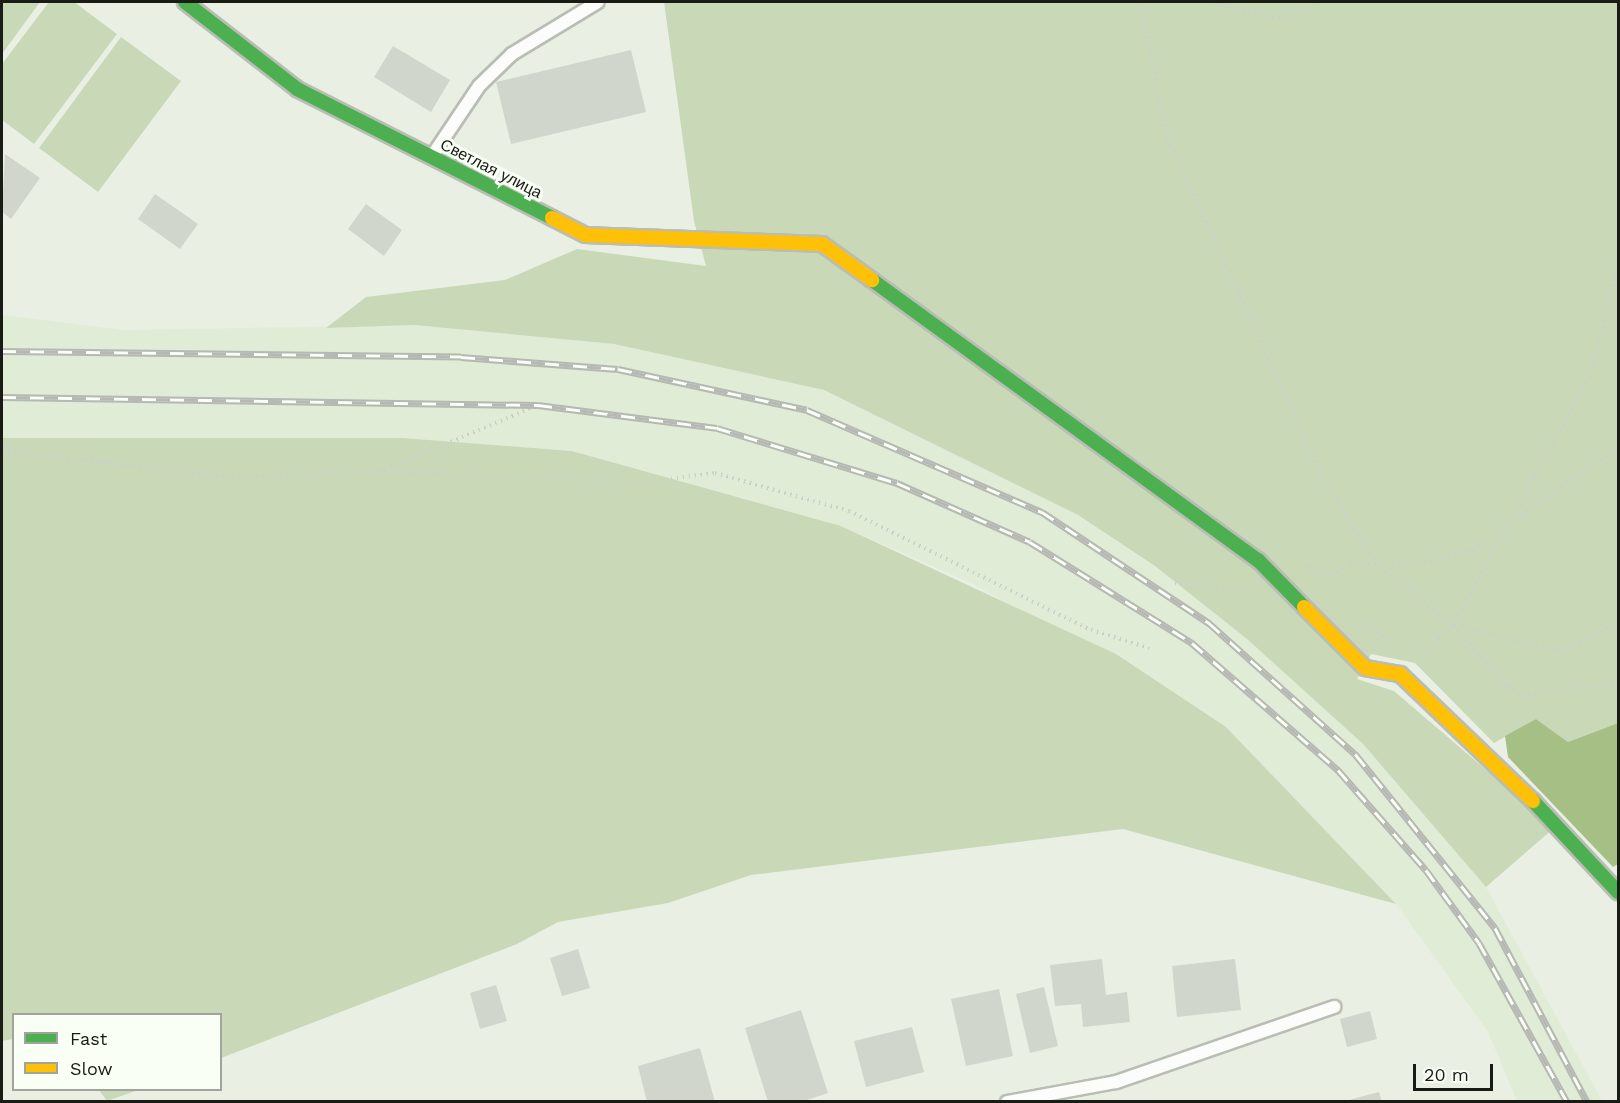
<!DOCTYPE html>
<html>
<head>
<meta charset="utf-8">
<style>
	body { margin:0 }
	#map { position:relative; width:1620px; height:1103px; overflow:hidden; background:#e9efe3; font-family:"Work Sans",sans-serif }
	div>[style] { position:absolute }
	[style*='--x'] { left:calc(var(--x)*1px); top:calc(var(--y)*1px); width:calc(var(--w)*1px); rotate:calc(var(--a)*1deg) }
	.built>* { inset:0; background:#e1ecd6 }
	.green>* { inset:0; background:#c9d9b8 }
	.water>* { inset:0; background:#a6bf85 }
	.building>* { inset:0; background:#d1d6cc }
	.path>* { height:4px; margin-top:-2px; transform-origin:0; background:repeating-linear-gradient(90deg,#cccfca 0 1.5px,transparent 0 6px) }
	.roads { filter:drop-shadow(2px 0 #b9bdb4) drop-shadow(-2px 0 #b9bdb4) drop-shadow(0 2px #b9bdb4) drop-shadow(0 -2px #b9bdb4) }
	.lane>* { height:12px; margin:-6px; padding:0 6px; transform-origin:6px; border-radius:6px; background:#fcfdfb }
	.fast>* { height:14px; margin:-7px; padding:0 7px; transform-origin:7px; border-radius:7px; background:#4caf50 }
	.slow>* { height:14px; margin:-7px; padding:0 7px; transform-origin:7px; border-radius:7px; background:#ffc107 }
	.rail>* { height:7px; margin-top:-3.5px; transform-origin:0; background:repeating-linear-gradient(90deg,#fafff6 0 14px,#b6b8b4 0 28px); box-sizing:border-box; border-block:2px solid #b6b8b4 }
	span { translate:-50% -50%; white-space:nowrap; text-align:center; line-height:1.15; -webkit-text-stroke:6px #fafff6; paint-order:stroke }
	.street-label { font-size:16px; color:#191c15 }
	.frame { position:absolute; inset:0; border:3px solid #191c15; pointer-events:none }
	.legend { position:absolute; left:12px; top:1013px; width:210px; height:78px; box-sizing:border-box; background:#fafff6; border:2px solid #a0a49c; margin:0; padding:8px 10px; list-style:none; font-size:18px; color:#191c15 }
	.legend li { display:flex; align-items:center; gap:12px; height:30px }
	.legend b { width:30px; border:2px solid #a0a49c }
	.scale { position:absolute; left:1413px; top:1064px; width:80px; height:27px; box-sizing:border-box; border:3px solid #191c15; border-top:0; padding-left:8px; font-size:18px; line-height:21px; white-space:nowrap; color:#191c15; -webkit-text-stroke:4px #fafff6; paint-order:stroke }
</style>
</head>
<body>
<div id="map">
	<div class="built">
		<i style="clip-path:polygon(2px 315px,124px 330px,414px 325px,614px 344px,824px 390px,1078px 515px,1155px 566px,1247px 639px,1363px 744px,1486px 887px,1602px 1101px,1517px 1101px,1488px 1032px,1396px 904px,1226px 727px,971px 583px,841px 526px,572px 451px,403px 438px,2px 438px)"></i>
	</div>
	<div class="green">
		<i style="clip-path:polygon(2px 2px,40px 2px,2px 54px)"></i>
		<i style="clip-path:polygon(49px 2px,74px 2px,117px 34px,34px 144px,2px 120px,2px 64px)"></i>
		<i style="clip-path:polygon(664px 2px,1618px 2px,1618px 723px,1568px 742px,1536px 719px,1494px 743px,1415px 663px,1371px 654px,1357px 679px,1394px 691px,1554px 828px,1486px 887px,1363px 744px,1247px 639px,1155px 566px,1078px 515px,824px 390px,614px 344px,414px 325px,326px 328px,366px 297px,505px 280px,577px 249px,706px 266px,694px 221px)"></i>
		<i style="clip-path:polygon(121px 37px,181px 81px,98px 192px,39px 148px)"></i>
		<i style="clip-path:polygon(2px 438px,403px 438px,572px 451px,841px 526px,1116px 654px,1226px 727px,1396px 904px,1123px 829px,751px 875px,668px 903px,558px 922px,517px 944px,221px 1058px,220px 1014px,14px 1014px,13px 1039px,2px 1041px)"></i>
		<i style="clip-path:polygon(99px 1090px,138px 1090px,107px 1101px)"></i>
	</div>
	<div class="water">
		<i style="clip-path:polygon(1536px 719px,1568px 742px,1618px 723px,1618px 864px,1613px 867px,1508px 757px,1505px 736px)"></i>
	</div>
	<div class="building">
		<i style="clip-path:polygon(393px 46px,450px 80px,431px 112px,374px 77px)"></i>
		<i style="clip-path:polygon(631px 50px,646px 112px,511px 144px,496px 82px)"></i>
		<i style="clip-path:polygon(5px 154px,40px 178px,11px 219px,2px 212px)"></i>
		<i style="clip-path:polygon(155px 194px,198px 224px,180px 249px,138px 219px)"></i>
		<i style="clip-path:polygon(366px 204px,402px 230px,384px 256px,348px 229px)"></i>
		<i style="clip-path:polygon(578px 949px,590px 988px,562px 996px,550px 958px)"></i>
		<i style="clip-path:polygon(1102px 959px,1106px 995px,1127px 992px,1130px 1022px,1083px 1027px,1081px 1004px,1055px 1006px,1050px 965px)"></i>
		<i style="clip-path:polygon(1235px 959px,1241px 1010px,1177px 1017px,1172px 966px)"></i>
		<i style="clip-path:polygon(496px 985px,507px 1021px,480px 1029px,470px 993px)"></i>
		<i style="clip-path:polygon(1044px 987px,1058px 1046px,1030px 1053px,1016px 994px)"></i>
		<i style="clip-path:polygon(999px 989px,1013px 1056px,966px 1066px,951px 999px)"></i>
		<i style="clip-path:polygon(801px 1010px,828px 1093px,801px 1102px,768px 1102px,745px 1028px)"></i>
		<i style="clip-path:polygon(1370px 1011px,1377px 1039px,1347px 1047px,1340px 1019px)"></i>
		<i style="clip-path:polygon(912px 1027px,924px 1072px,866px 1087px,854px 1041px)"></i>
		<i style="clip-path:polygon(700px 1048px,715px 1102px,647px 1102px,638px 1066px)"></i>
		<i style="clip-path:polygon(1379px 1092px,1382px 1102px,1346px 1102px,1345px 1101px)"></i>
	</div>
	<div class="path">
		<i style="--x:1140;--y:2;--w:140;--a:78.4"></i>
		<i style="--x:1168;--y:139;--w:365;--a:65.4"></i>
		<i style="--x:1320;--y:471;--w:109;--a:58.9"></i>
		<i style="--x:1376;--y:564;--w:99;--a:38.8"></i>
		<i style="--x:1453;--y:626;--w:81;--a:48.5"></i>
		<i style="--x:1507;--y:687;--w:17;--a:28"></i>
		<i style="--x:1522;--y:695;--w:97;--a:-7.1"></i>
		<i style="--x:1208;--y:2;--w:75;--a:13.1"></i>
		<i style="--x:1281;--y:19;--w:43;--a:-23.6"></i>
		<i style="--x:2;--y:450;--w:226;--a:6.9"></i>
		<i style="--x:226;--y:477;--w:153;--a:-1.9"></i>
		<i style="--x:379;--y:472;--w:173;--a:-22.8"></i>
		<i style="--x:379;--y:472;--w:268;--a:2.1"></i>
		<i style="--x:647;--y:482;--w:69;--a:-7.5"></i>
		<i style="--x:715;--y:473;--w:139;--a:15.8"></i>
		<i style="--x:849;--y:511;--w:270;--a:26.2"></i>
		<i style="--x:1091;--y:630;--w:61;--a:17.2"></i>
		<i style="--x:1305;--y:565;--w:29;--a:20"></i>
		<i style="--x:1332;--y:575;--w:21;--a:-31"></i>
		<i style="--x:1350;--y:564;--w:69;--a:0.8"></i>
		<i style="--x:1419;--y:565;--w:56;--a:-16.5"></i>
		<i style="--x:1473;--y:549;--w:177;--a:-34.9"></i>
		<i style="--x:1175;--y:583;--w:71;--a:6.4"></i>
		<i style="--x:1363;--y:620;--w:34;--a:40"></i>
		<i style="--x:1454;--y:626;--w:112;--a:12.9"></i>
		<i style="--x:1563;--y:651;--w:62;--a:-27.8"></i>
		<i style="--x:1421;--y:656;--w:44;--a:-43.2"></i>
		<i style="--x:1453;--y:626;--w:287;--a:-61.3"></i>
		<i style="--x:1591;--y:374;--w:115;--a:-76.4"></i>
	</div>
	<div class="roads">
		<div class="lane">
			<i style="--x:432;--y:156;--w:84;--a:-56.1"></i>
			<i style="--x:479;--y:86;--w:46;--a:-44.1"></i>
			<i style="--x:512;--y:54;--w:100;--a:-31.2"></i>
			<i style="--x:1007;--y:1102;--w:111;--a:-10.4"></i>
			<i style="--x:1116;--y:1082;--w:231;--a:-19"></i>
		</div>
		<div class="fast">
			<i style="--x:185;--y:2;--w:142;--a:37.8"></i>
			<i style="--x:297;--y:89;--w:286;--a:26.8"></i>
			<i style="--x:872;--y:280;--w:477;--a:36"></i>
			<i style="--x:1258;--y:560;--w:66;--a:45.6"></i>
			<i style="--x:1533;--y:801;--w:125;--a:47"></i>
		</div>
		<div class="slow">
			<i style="--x:552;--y:218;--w:37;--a:27"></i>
			<i style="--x:585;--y:235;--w:237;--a:2.2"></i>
			<i style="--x:822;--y:244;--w:62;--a:35.8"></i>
			<i style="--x:1304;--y:607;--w:86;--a:45"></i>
			<i style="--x:1365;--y:668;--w:36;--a:10"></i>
			<i style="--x:1400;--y:674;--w:184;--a:43.7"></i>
		</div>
	</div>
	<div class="rail">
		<i style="--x:2;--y:351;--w:459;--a:0.7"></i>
		<i style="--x:461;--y:357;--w:157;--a:4.4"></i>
		<i style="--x:618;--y:369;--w:193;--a:12.2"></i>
		<i style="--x:807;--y:410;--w:256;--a:23.5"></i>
		<i style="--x:1042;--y:512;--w:201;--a:33.6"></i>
		<i style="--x:1209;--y:623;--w:198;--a:41.9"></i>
		<i style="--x:1356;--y:755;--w:222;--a:51.2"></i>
		<i style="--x:1495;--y:928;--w:197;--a:62.1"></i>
		<i style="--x:2;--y:397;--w:536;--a:0.86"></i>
		<i style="--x:538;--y:405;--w:180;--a:7.3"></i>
		<i style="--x:717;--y:428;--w:188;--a:17"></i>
		<i style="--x:897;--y:483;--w:145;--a:23.9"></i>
		<i style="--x:1030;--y:542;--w:191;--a:31.9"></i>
		<i style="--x:1192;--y:643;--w:194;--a:41"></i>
		<i style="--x:1338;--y:770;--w:133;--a:48.7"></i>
		<i style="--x:1426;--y:870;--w:90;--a:54"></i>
		<i style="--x:1479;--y:943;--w:182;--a:61"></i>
	</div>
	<div class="street-label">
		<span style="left:491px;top:169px;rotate:27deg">Светлая улица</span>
	</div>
	<div class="frame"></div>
	<ul class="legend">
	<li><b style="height:8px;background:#4caf50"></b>Fast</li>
	<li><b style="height:8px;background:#ffc107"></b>Slow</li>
	</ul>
	<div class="scale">20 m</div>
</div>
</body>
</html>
